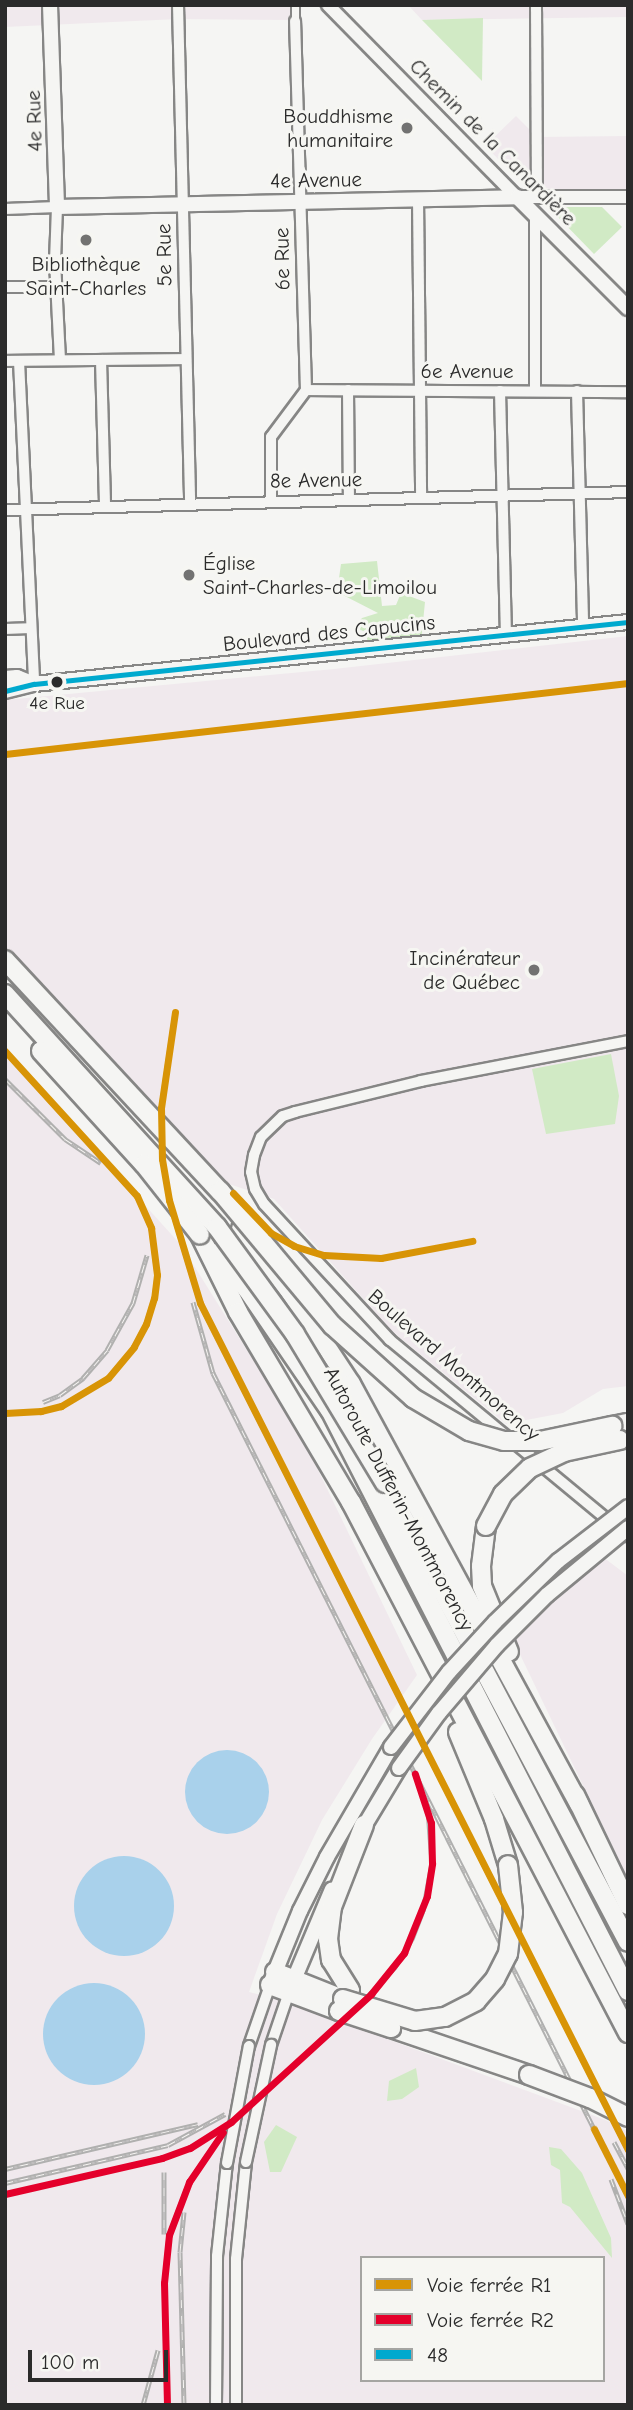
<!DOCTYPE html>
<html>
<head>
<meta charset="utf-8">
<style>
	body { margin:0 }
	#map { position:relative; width:633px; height:2410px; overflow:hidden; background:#f5f5f3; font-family:"Comic Neue",sans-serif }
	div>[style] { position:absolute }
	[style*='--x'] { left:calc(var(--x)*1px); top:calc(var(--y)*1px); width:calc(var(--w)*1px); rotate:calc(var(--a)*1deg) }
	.built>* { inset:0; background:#f0e9ed }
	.green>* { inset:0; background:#d1eac5 }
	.water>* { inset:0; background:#a9d1eb }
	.round { border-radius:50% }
	.roads { filter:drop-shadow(2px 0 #868685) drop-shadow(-2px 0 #868685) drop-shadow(0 2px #868685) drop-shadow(0 -2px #868685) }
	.pedestrian>* { height:7px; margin:-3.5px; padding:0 3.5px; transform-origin:3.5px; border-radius:3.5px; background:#f5f5f3 }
	.minor>* { height:10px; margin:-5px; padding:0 5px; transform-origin:5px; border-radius:5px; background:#f5f5f3 }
	.tertiary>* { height:12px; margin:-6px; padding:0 6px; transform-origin:6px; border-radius:6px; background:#f5f5f3 }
	.secondary>* { height:14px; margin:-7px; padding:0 7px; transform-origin:7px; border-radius:7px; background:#f5f5f3 }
	.motorway>* { height:18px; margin:-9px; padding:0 9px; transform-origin:9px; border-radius:9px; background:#f5f5f3 }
	.rail>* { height:5px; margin-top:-2.5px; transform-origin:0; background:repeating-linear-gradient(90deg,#f6f6f2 0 8px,#b0b0af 0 16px); box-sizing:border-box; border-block:2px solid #b0b0af }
	.bridges { filter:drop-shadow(2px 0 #868685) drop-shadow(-2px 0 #868685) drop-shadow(0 2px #868685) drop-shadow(0 -2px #868685) }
	.minor-bridge>* { height:10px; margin:-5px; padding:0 5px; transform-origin:5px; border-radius:5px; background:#f5f5f3 }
	.secondary-bridge>* { height:14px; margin:-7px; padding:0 7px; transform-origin:7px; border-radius:7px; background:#f5f5f3 }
	.motorway-bridge>* { height:18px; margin:-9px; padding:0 9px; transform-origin:9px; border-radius:9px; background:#f5f5f3 }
	.bus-1>* { height:5px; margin:-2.5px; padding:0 2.5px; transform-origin:2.5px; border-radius:2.5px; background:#00a9ce }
	.rail-1>* { height:7px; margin:-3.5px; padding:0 3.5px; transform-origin:3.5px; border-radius:3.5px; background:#d89406 }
	.rail-2>* { height:7px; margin:-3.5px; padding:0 3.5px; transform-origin:3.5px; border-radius:3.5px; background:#e4002b }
	.dots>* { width:19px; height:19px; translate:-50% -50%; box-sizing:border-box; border:4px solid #f6f6f2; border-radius:50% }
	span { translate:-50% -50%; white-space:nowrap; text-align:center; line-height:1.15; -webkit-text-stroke:6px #f6f6f2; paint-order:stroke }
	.bus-label { font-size:19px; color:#2b2b2b }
	.poi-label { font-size:21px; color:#2b2b2b }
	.right { translate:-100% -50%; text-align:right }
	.left { translate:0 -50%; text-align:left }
	.street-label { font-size:21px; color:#2b2b2b }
	.frame { position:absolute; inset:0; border:7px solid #2b2b2b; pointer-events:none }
	.legend { position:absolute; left:360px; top:2256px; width:245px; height:126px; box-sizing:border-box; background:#f6f6f2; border:2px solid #a5a5a2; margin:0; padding:9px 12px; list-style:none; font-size:21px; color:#2b2b2b }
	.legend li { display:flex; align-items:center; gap:14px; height:35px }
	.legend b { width:35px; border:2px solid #a5a5a2 }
	.scale { position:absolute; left:28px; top:2350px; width:140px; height:32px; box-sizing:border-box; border:4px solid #2b2b2b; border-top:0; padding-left:9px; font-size:21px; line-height:24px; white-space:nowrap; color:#2b2b2b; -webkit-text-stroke:5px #f6f6f2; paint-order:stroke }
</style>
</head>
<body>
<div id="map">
	<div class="built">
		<i style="clip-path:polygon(5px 5px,294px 5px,294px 20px,178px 19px,5px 27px)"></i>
		<i style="clip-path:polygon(408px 5px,628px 5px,628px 17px,422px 20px)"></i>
		<i style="clip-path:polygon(516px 116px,537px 137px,628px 136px,628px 197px,537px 197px,485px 146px)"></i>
		<i style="clip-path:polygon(628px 636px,628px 1386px,603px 1389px,563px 1413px,506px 1424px,393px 1332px,274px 1199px,193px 1172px,5px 975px,5px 700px,334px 669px)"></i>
		<i style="clip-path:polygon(evenodd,5px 1051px,181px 1245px,305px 1443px,417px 1675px,372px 1739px,322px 1820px,277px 1914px,249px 1992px,285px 2001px,608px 2121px,628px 2132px,628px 2405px,5px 2405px,5px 1051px,362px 2258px,603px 2258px,603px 2380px,362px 2380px,362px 2258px)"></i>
		<i style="clip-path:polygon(603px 1557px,628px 1576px,628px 1879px,515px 1644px,517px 1627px)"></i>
	</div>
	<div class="green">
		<i style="clip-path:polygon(483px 18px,482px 81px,422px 20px)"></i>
		<i style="clip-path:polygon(556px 207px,602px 207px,622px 227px,594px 254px,556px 215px,554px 212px)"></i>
		<i style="clip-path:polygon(377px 561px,382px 606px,396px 605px,401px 593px,425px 602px,421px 642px,368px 642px,365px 632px,355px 627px,362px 618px,378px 613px,337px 592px,341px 564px)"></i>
		<i style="clip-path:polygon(611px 1054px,619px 1096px,615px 1124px,546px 1134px,532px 1069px)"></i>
		<i style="clip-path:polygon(416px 2068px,419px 2087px,402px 2099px,387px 2101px,389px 2081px)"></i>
		<i style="clip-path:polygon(276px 2125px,297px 2137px,281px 2172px,270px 2172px,264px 2142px)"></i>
		<i style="clip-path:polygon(549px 2147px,561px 2149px,582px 2173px,611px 2238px,612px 2258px,570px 2207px,562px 2203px,560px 2170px,551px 2165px)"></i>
	</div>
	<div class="water">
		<i class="round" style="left:185px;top:1750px;width:84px;height:84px"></i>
		<i class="round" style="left:74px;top:1856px;width:100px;height:100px"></i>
		<i class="round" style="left:43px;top:1983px;width:102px;height:102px"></i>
	</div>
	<div class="roads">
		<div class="pedestrian">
			<i style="--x:295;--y:5;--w:16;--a:90"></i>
		</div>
		<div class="minor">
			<i style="--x:178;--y:5;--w:499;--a:88.6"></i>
			<i style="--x:536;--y:5;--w:192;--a:89.7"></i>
			<i style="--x:418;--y:198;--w:299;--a:89.4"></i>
			<i style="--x:5;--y:209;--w:52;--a:-2.2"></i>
			<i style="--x:57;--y:207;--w:54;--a:92.1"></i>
			<i style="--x:55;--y:261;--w:99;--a:87.1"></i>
			<i style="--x:5;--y:287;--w:52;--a:0"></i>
			<i style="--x:101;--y:360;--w:146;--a:88.4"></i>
			<i style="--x:5;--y:361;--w:181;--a:-0.6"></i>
			<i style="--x:19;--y:361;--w:323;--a:87.3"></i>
			<i style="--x:306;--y:390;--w:322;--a:0.4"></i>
			<i style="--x:348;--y:390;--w:109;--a:89.5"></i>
			<i style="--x:500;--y:391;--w:245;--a:88.6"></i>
			<i style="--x:535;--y:391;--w:175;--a:-90"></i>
			<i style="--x:577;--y:391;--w:236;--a:88.5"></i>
			<i style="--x:271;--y:500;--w:63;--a:-90"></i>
			<i style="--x:271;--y:437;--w:59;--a:-53.3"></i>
			<i style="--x:306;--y:390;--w:369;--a:-91.7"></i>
			<i style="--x:5;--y:510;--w:623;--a:-1.65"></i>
			<i style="--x:5;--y:629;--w:25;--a:-2"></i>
			<i style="--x:627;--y:1536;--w:308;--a:-140.4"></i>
			<i style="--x:390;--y:1340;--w:185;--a:-132.8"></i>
			<i style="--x:264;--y:1204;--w:17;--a:-121"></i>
			<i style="--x:255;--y:1189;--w:17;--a:-103"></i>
			<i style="--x:251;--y:1172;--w:17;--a:-80"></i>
			<i style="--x:254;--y:1155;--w:19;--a:-69"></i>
			<i style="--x:261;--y:1137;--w:30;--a:-44"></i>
			<i style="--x:283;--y:1116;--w:13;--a:-18"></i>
			<i style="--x:295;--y:1112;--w:130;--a:-13.8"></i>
			<i style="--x:421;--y:1081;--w:211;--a:-10.9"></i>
			<i style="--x:271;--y:2045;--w:56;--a:-71.2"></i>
			<i style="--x:249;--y:2046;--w:65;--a:-71"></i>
			<i style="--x:216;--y:2405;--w:149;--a:-89.6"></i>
			<i style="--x:217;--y:2256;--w:94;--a:-83.9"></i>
			<i style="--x:236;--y:2405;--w:146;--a:-90"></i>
			<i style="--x:236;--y:2259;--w:98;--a:-84.1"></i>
		</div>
		<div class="tertiary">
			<i style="--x:328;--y:5;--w:269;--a:45.5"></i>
			<i style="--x:517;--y:197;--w:111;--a:0"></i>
		</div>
		<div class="secondary">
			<i style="--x:50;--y:5;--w:202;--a:88"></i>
			<i style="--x:57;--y:207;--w:460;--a:-1.2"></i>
			<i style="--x:517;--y:197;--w:157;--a:45"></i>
			<i style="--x:5;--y:678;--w:12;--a:-5"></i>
			<i style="--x:17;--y:677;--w:18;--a:22"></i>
			<i style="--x:5;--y:691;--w:30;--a:-14"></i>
			<i style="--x:34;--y:684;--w:597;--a:-5.96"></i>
			<i style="--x:360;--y:1833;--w:76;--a:-59"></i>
			<i style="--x:271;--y:1982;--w:77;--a:-67.8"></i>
			<i style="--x:300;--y:1911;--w:60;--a:-63.4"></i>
			<i style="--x:327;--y:1857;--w:127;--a:-59.8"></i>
			<i style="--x:290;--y:1989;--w:108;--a:-67.2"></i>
		</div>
		<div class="motorway">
			<i style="--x:241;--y:1229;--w:81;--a:52"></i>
			<i style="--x:291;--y:1293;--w:109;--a:56.6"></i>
			<i style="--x:351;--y:1384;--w:478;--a:61.5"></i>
			<i style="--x:200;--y:1235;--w:86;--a:63.7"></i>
			<i style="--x:238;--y:1312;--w:221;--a:59.3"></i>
			<i style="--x:351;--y:1502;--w:599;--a:62.45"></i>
			<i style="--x:216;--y:1253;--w:48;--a:49.3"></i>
			<i style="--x:247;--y:1289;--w:147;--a:55.6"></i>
			<i style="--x:330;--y:1410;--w:653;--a:62.85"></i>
			<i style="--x:612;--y:1426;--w:16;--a:-11"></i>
			<i style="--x:385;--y:1483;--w:519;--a:62.1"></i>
			<i style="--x:486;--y:1526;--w:40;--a:97.1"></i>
			<i style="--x:481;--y:1566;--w:20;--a:87"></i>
			<i style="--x:482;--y:1586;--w:71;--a:67.8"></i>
			<i style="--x:458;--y:1732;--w:94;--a:67.5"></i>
			<i style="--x:494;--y:1819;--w:48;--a:73.1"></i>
			<i style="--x:575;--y:1795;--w:122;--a:64.3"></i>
			<i style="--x:275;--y:1972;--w:73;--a:21.7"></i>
			<i style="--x:270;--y:1985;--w:74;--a:20.6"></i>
			<i style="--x:350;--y:1990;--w:36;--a:-122"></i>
			<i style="--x:331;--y:1960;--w:21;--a:-98"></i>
			<i style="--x:328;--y:1939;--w:32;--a:-83"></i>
			<i style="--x:332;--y:1907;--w:88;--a:-68.7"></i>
			<i style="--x:391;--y:2028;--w:146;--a:18.8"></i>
		</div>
	</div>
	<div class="rail">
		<i style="--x:175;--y:1012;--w:97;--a:98.3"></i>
		<i style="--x:161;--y:1108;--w:51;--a:88.9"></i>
		<i style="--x:162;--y:1159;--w:42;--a:80.3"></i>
		<i style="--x:169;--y:1200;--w:108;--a:73.2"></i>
		<i style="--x:200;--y:1303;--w:949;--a:63.19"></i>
		<i style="--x:5;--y:1051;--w:196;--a:47.7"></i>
		<i style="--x:137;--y:1196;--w:35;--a:66"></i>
		<i style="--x:151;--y:1228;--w:47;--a:82.7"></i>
		<i style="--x:157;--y:1275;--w:23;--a:97"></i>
		<i style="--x:154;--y:1298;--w:27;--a:107"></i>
		<i style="--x:146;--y:1324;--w:26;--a:118"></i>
		<i style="--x:134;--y:1347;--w:40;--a:130"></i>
		<i style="--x:108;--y:1378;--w:55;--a:149.2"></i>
		<i style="--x:61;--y:1406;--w:21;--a:166"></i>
		<i style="--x:41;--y:1411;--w:36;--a:177"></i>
		<i style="--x:5;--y:1079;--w:85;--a:45"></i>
		<i style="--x:65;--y:1139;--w:43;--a:33.7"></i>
		<i style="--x:233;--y:1193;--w:55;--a:46.5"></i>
		<i style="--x:271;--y:1233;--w:26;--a:29"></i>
		<i style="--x:294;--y:1246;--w:31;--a:17"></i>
		<i style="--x:324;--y:1255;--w:57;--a:3"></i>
		<i style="--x:381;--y:1258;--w:93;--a:-10.6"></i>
		<i style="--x:193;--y:1302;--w:74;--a:74.3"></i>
		<i style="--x:213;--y:1373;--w:922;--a:63.24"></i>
		<i style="--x:43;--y:1402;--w:18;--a:-22"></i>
		<i style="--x:60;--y:1395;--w:29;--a:-36"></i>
		<i style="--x:83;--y:1378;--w:37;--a:-49"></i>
		<i style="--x:107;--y:1350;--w:54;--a:-61"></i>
		<i style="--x:133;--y:1303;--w:50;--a:-73.7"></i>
		<i style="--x:614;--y:2142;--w:30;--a:62"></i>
		<i style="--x:5;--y:2169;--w:198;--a:-13.1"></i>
		<i style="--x:164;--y:2172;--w:62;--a:90"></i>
		<i style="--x:611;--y:2179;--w:48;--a:69.3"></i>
		<i style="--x:5;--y:2183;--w:167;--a:-13.1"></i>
		<i style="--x:168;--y:2145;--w:65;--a:-28.5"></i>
		<i style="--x:5;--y:2194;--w:161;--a:-12.9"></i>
		<i style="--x:162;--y:2158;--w:30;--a:-20"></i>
		<i style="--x:190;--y:2148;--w:49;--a:-32.4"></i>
		<i style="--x:231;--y:2122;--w:167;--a:-42.1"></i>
		<i style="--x:355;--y:2010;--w:59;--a:-47.1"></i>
		<i style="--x:395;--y:1967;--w:33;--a:-59"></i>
		<i style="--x:412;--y:1939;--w:30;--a:-69"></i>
		<i style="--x:423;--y:1911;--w:49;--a:-79.4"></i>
		<i style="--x:432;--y:1863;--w:53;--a:-94.3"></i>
		<i style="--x:184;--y:2212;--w:40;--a:95.7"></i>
		<i style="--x:180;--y:2252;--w:153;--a:88.5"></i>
		<i style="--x:143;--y:2405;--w:57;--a:-74.7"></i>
		<i style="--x:167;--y:2405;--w:122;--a:-91.4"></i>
		<i style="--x:164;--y:2283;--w:48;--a:-84.1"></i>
		<i style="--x:169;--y:2235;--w:57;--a:-69.3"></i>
		<i style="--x:189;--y:2182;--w:57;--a:-55.8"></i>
	</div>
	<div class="bridges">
		<div class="minor-bridge">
			<i style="--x:246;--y:2162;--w:120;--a:-77.9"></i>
			<i style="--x:227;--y:2163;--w:119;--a:-79.4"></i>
		</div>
		<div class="secondary-bridge">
			<i style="--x:391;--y:1747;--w:95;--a:-52.3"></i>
			<i style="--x:449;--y:1672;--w:68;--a:-47.4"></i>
			<i style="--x:495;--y:1622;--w:88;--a:-44.1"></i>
			<i style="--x:558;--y:1561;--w:88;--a:-37.6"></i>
			<i style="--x:399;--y:1768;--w:68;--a:-54"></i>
			<i style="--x:439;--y:1713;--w:89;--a:-49.5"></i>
			<i style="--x:497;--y:1645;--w:71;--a:-45"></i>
			<i style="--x:547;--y:1595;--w:105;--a:-39.6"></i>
		</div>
		<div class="motorway-bridge">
			<i style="--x:5;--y:960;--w:316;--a:47.1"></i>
			<i style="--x:220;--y:1191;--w:175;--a:50.1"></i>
			<i style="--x:332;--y:1325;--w:109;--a:42"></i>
			<i style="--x:413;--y:1398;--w:65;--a:30.5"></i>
			<i style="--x:469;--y:1431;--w:36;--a:16"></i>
			<i style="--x:504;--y:1441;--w:36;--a:0"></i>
			<i style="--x:540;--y:1441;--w:74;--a:-11.8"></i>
			<i style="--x:5;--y:994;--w:315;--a:47.7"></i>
			<i style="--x:217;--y:1227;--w:132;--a:53.9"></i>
			<i style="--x:295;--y:1334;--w:174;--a:58.9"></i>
			<i style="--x:41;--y:1051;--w:153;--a:47.7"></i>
			<i style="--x:144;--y:1164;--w:90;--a:51.7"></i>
			<i style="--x:486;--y:1526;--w:36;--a:-62"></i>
			<i style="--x:503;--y:1494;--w:37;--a:-44"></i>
			<i style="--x:530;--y:1468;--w:38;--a:-25"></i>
			<i style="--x:564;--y:1452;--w:57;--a:-12.1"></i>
			<i style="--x:343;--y:1999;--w:75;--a:17"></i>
			<i style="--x:415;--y:2021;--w:30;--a:-8"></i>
			<i style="--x:445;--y:2017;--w:35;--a:-27"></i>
			<i style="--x:476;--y:2001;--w:29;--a:-49"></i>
			<i style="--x:495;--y:1979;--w:28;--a:-63"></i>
			<i style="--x:508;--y:1954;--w:42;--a:-83.2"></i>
			<i style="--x:513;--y:1912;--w:47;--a:-96.1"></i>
			<i style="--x:339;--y:2011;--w:55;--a:18.1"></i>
			<i style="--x:529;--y:2075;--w:65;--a:20.7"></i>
			<i style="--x:590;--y:2098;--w:42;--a:26.6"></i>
		</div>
	</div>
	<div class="bus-1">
		<i style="--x:5;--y:691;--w:30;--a:-14"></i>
		<i style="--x:34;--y:684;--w:597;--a:-5.96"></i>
	</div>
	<div class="rail-1">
		<i style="--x:5;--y:754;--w:627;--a:-6.5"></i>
		<i style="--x:175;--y:1012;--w:97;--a:98.3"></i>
		<i style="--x:161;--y:1108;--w:51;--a:88.9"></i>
		<i style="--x:162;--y:1159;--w:42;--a:80.3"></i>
		<i style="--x:169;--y:1200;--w:108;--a:73.2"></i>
		<i style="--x:200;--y:1303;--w:949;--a:63.19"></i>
		<i style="--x:5;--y:1051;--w:196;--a:47.7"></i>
		<i style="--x:137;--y:1196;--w:35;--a:66"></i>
		<i style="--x:151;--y:1228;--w:47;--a:82.7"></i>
		<i style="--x:157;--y:1275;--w:23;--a:97"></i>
		<i style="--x:154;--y:1298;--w:27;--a:107"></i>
		<i style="--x:146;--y:1324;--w:26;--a:118"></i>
		<i style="--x:134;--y:1347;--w:40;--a:130"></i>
		<i style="--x:108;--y:1378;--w:55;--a:149.2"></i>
		<i style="--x:61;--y:1406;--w:21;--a:166"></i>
		<i style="--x:41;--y:1411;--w:36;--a:177"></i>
		<i style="--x:233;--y:1193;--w:55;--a:46.5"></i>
		<i style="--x:271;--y:1233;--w:26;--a:29"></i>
		<i style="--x:294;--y:1246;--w:31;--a:17"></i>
		<i style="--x:324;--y:1255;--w:57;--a:3"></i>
		<i style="--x:381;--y:1258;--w:93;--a:-10.6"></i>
		<i style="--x:594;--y:2129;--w:75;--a:63.1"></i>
	</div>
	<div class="rail-2">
		<i style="--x:5;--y:2194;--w:161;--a:-12.9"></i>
		<i style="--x:162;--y:2158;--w:30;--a:-20"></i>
		<i style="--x:190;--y:2148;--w:49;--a:-32.4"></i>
		<i style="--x:231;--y:2122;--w:190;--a:-42.4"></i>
		<i style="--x:371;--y:1994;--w:53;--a:-51.2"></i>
		<i style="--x:404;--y:1953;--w:61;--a:-68"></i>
		<i style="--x:427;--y:1896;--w:33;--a:-81"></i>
		<i style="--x:432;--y:1863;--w:40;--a:-91.4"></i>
		<i style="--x:431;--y:1823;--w:52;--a:-108.1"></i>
		<i style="--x:167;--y:2405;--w:122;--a:-91.4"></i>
		<i style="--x:164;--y:2283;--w:48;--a:-84.1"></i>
		<i style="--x:169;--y:2235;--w:57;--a:-69.3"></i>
		<i style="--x:189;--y:2182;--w:60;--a:-55.8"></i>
	</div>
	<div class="dots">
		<i style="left:407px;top:128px;background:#727271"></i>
		<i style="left:86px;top:240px;background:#727271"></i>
		<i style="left:189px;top:575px;background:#727271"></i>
		<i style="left:57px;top:682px;background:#2b2b2b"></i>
		<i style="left:534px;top:970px;background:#727271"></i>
	</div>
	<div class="bus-label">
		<span style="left:57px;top:704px">4e Rue</span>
	</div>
	<div class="poi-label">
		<span class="right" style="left:393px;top:128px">Bouddhisme<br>humanitaire</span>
		<span style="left:86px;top:276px">Bibliothèque<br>Saint-Charles</span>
		<span class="left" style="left:203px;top:575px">Église<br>Saint-Charles-de-Limoilou</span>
		<span class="right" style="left:520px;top:970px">Incinérateur<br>de Québec</span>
	</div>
	<div class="street-label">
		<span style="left:34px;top:121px;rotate:-92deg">4e Rue</span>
		<span style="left:493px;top:142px;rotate:45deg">Chemin de la Canardière</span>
		<span style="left:316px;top:180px;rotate:-1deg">4e Avenue</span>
		<span style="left:164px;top:255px;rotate:-91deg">5e Rue</span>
		<span style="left:282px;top:259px;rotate:-91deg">6e Rue</span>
		<span style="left:467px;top:371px">6e Avenue</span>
		<span style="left:316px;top:480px;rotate:-1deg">8e Avenue</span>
		<span style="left:329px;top:633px;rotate:-6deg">Boulevard des Capucins</span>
		<span style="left:454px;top:1365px;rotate:41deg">Boulevard Montmorency</span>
		<span style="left:399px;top:1499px;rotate:62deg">Autoroute Dufferin-Montmorency</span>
	</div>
	<div class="frame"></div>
	<ul class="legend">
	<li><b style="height:9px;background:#d89406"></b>Voie ferrée R1</li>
	<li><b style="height:9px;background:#e4002b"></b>Voie ferrée R2</li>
	<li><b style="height:9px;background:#00a9ce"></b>48</li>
	</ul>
	<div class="scale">100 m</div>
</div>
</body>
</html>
